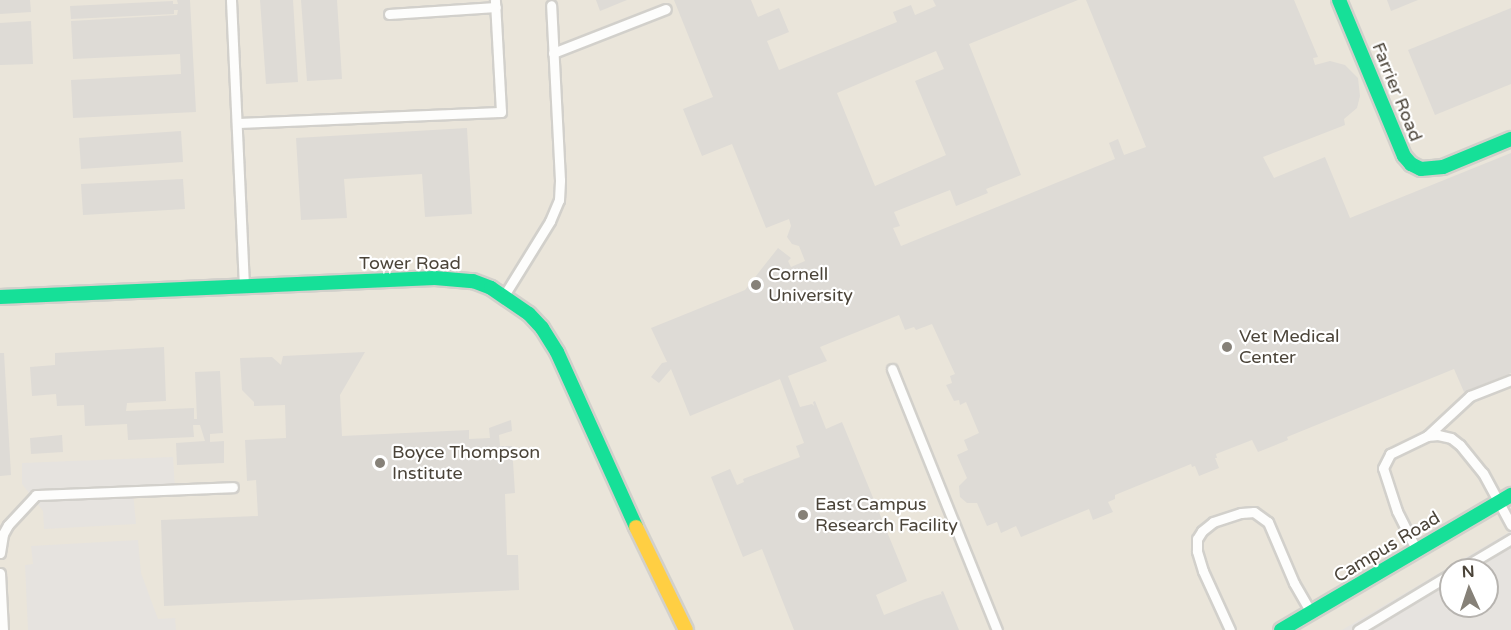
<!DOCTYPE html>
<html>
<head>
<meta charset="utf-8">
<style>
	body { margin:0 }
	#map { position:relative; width:1511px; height:630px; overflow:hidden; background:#f4f2ee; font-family:"Varela Round",sans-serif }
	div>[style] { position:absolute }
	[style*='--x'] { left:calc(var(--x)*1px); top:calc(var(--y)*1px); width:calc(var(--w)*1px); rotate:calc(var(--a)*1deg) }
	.education>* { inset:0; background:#eae5da }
	.parking>* { inset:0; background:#e6e3df }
	.building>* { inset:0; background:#dedbd6 }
	.roads { filter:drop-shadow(2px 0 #d2d0cb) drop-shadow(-2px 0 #d2d0cb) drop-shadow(0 2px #d2d0cb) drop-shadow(0 -2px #d2d0cb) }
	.lane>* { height:9px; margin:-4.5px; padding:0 4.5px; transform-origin:4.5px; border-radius:4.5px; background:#fdfdfc }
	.fast>* { height:14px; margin:-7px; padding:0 7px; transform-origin:7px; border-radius:7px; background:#16e098 }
	.slow>* { height:14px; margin:-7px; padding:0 7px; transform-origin:7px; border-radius:7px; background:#ffcf43 }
	.dots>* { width:16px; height:16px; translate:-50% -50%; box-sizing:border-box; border:3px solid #fff; border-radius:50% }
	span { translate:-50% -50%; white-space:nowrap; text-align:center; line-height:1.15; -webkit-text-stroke:4.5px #fff; paint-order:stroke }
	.street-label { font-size:18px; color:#4b4439 }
	.poi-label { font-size:18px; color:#4b4439 }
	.left { translate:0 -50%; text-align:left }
	.north { position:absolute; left:1439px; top:558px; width:60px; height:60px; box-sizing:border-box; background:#fff; border:2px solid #b7b4b0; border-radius:50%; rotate:357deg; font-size:16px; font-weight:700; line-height:24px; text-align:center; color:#4b4439 }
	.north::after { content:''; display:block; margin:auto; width:21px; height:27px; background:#868178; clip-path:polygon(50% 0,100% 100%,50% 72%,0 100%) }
</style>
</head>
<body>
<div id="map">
	<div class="education">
		<i style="clip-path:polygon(evenodd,0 0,1511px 0,1511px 630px,0 630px,0 0,1451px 570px,1487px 570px,1487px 606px,1451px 606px,1451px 570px)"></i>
	</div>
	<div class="parking">
		<i style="clip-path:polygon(173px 457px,175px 490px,133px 492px,136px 524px,44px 529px,43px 511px,22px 484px,22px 463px)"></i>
		<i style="clip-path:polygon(evenodd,1511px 531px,1511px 630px,1342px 630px,1511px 531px,1451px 570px,1487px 570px,1487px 606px,1451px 606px,1451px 570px)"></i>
		<i style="clip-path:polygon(138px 540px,141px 573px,158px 619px,175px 618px,176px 630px,28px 630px,25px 565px,33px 564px,31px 546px)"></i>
	</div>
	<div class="building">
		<i style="clip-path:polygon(0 0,30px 0,31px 12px,0 14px)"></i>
		<i style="clip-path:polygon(177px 0,190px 0,196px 112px,73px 118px,71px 80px,181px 74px,180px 54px,73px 59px,71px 21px,177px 15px,178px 10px,174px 10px,174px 14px,71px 19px,70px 6px,173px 1px,173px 4px,178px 4px)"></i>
		<i style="clip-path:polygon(260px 0,293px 0,298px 82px,266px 84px)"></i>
		<i style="clip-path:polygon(301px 0,337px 0,342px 79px,307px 81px)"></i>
		<i style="clip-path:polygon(596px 0,627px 0,600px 11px)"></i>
		<i style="clip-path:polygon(evenodd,674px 0,751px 0,758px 17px,779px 8px,789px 32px,767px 41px,779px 70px,897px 22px,893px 12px,911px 5px,915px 15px,936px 6px,933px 0,1078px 0,969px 44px,1021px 175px,986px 189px,988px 193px,956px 206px,950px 190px,894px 212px,900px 226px,893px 228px,901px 246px,1115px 159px,1109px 143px,1118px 139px,1124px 155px,1146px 147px,1086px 0,1294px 0,1318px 57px,1313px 58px,1315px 65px,1330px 61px,1345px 65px,1358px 78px,1360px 96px,1357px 108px,1344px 119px,1345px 125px,1263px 157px,1274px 178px,1325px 157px,1350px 218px,1511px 153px,1511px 373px,1464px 392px,1454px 369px,1287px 437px,1288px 440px,1258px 452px,1252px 440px,1216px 454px,1217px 458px,1215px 458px,1219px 468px,1199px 476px,1195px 466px,1192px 467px,1191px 464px,1115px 495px,1115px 499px,1108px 502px,1113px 512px,1093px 520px,1089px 509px,1021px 537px,1016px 526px,1001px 533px,997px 522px,987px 526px,977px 503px,967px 503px,960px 497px,959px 486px,967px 478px,957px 455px,968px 450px,964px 440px,979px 433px,966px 402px,960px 405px,959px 400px,954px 401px,946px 385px,952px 383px,950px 376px,955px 374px,932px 324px,916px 330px,914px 327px,905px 330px,899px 315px,820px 347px,827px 361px,788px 376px,800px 407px,812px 404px,814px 406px,813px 402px,815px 401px,826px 429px,842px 422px,906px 578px,907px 581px,876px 595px,884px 615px,925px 599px,941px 594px,942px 596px,941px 592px,943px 591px,959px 630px,794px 630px,762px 549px,743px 557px,711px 477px,730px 469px,737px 485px,744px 482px,743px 479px,800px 457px,796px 446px,804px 443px,780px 379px,690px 416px,671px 369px,659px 383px,651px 377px,662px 363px,667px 362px,651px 328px,745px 290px,778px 248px,791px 258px,788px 261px,791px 267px,805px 261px,799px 246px,792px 244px,787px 237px,791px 226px,789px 219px,766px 228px,732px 144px,702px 156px,683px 109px,713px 97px,674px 0,936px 51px,944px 69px,915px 81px,946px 155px,875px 186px,837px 93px,936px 51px)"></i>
		<i style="clip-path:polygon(1387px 0,1418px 0,1391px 11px)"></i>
		<i style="clip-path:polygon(1511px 8px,1511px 84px,1435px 115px,1408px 50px)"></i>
		<i style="clip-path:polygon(31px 21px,33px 64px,0 65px,0 23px)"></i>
		<i style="clip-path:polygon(467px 128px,472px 214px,425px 217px,422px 174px,344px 179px,347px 218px,301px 220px,296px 138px)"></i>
		<i style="clip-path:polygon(181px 131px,183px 162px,81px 169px,79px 138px)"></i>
		<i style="clip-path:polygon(183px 179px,185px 209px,83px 215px,81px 184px)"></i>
		<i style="clip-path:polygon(164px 347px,166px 401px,127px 403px,126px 411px,194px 408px,194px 419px,197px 419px,195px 372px,220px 371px,223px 433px,210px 434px,210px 442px,224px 441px,224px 463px,177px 465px,176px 443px,205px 441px,200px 425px,193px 425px,194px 437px,128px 440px,127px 424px,85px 426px,84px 405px,57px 406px,56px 394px,32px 396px,30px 367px,55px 365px,55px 353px)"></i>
		<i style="clip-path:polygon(365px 352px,340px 395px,342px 436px,469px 430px,469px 439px,490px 438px,489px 428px,511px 420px,512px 431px,499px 435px,500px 446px,512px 446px,515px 493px,505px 494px,507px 555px,518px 555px,519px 590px,164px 606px,161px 520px,258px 516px,256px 480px,247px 481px,245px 440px,286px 438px,285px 405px,254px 406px,254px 402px,242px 390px,240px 358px,272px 357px,281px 365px,283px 356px)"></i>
		<i style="clip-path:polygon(0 353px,4px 353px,11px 475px,0 476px)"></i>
		<i style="clip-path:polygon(62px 435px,63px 452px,31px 454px,30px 438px)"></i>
	</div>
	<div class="roads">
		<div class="lane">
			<i style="--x:231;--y:0;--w:286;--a:87.4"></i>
			<i style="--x:389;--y:14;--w:107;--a:-3.7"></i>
			<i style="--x:553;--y:53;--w:121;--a:-21.3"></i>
			<i style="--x:237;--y:123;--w:264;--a:-2.4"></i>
			<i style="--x:501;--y:112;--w:112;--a:-93.1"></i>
			<i style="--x:505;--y:294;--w:86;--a:-58.3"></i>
			<i style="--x:550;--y:221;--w:23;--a:-67"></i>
			<i style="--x:559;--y:200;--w:20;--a:-87"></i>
			<i style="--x:560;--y:180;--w:175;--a:-92.9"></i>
			<i style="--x:892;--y:369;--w:281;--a:68.1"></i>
			<i style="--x:1427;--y:436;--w:59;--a:-42.9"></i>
			<i style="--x:1470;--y:396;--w:44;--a:-21.3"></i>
			<i style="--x:1416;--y:549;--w:42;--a:-116.6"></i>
			<i style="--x:1397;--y:511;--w:45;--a:-108"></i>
			<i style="--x:1383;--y:468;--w:16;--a:-63"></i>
			<i style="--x:1390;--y:454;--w:41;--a:-25.9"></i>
			<i style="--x:1427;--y:436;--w:11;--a:-5"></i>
			<i style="--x:1438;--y:435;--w:13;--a:13"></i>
			<i style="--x:1451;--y:438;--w:11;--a:38"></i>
			<i style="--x:1460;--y:445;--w:36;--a:51"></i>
			<i style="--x:1483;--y:473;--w:59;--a:61.7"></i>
			<i style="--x:0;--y:553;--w:19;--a:-81"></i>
			<i style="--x:3;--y:534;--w:10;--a:-61"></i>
			<i style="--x:8;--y:525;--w:41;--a:-47"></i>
			<i style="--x:36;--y:495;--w:197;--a:-2.3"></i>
			<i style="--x:1459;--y:570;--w:61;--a:-30.8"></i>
			<i style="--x:0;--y:573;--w:57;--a:87"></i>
			<i style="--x:1230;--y:630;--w:65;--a:-114.6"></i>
			<i style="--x:1203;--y:571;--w:21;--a:-107"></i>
			<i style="--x:1197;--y:551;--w:12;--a:-90"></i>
			<i style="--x:1197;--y:539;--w:9;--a:-58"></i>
			<i style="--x:1202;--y:531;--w:14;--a:-39"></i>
			<i style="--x:1213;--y:522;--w:29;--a:-18"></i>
			<i style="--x:1241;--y:513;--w:13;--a:-4"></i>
			<i style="--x:1254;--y:512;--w:17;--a:36"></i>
			<i style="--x:1268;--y:522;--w:66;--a:66.9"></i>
			<i style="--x:1294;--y:583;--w:32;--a:60"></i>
			<i style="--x:1358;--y:630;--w:109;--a:-31.1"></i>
		</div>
		<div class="fast">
			<i style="--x:1339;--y:0;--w:169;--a:67.4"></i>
			<i style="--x:1404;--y:156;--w:11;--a:49"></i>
			<i style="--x:1411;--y:164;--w:11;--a:27"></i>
			<i style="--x:1421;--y:169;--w:22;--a:-5"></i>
			<i style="--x:1443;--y:167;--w:74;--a:-22.4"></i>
			<i style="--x:0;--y:297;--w:435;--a:-2.5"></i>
			<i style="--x:435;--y:278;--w:38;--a:5"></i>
			<i style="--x:473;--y:281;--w:19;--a:21"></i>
			<i style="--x:491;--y:288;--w:46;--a:34.4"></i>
			<i style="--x:529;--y:314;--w:19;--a:47"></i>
			<i style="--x:542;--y:328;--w:28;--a:58"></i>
			<i style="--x:557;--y:352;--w:192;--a:65.7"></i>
			<i style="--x:1281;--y:630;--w:267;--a:-30.4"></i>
		</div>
		<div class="slow">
			<i style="--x:636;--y:527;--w:114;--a:64.1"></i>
		</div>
	</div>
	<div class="dots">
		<i style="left:756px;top:285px;background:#868178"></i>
		<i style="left:1227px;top:347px;background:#868178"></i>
		<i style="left:380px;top:463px;background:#868178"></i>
		<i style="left:803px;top:515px;background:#868178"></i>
	</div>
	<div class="street-label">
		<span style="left:1397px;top:92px;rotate:68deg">Farrier Road</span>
		<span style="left:410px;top:263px">Tower Road</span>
		<span style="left:1387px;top:547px;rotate:-31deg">Campus Road</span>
	</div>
	<div class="poi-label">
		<span class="left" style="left:768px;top:285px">Cornell<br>University</span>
		<span class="left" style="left:1239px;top:347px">Vet Medical<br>Center</span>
		<span class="left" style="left:392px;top:463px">Boyce Thompson<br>Institute</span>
		<span class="left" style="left:815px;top:515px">East Campus<br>Research Facility</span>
	</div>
	<div class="north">N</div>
</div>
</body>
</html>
